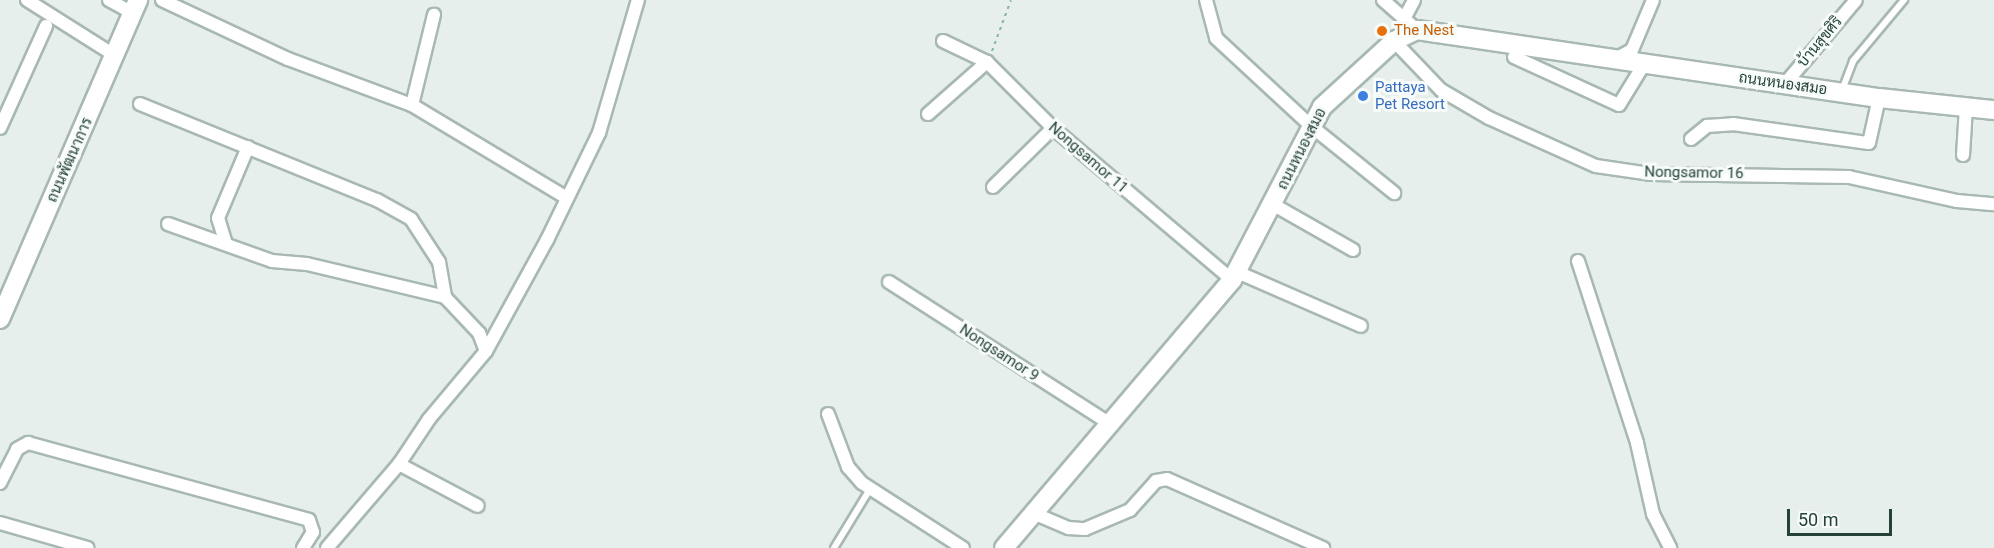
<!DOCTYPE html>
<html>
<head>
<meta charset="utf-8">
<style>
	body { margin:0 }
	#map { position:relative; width:1994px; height:548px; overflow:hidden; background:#e6efeb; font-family:Roboto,Sarabun,sans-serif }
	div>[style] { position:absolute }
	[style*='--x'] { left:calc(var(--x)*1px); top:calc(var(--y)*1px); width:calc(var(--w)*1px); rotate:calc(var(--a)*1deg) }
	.path>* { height:2px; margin-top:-1px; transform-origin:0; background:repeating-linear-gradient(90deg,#86b3a5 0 3px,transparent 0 7.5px) }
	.roads { filter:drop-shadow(2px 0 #a8b8b2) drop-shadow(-2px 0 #a8b8b2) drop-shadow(0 2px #a8b8b2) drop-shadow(0 -2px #a8b8b2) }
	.lane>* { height:6px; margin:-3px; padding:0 3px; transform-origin:3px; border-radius:3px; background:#fff }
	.street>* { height:12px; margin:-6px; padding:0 6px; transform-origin:6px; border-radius:6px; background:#fff }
	.secondary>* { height:18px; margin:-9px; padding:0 9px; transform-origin:9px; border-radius:9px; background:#fff }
	.dots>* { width:16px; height:16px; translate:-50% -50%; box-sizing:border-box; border:3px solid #f7fbf9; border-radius:50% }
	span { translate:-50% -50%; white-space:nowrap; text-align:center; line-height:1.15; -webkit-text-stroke:6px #f7fbf9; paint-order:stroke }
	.food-label { font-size:15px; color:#c56008 }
	.left { translate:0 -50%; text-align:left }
	.street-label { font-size:15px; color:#24423a }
	.shop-label { font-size:15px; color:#366cbe }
	.scale { position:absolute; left:1787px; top:509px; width:105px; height:27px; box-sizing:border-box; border:3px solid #24423a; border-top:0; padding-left:8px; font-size:18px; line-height:21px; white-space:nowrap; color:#24423a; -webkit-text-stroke:4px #f7fbf9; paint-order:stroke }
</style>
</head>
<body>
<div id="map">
	<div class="path">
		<i style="--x:992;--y:51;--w:54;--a:-69.6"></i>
	</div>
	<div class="roads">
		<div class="lane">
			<i style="--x:1842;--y:90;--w:31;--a:-69"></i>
			<i style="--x:1853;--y:61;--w:80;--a:-50.1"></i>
			<i style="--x:834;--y:548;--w:69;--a:-58.6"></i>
		</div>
		<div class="street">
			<i style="--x:27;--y:0;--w:103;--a:32.3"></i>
			<i style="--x:109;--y:0;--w:26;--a:29"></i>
			<i style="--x:162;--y:0;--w:139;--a:25.1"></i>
			<i style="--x:288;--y:59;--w:132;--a:20.4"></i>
			<i style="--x:412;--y:105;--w:179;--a:31"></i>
			<i style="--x:1206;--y:0;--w:39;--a:75"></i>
			<i style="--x:1216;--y:38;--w:129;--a:42.8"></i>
			<i style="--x:1311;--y:126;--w:107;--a:38.9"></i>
			<i style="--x:1383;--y:0;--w:45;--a:41.4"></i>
			<i style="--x:1404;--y:19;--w:21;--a:-62"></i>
			<i style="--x:943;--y:41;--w:49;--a:25.5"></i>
			<i style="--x:987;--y:62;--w:93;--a:45"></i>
			<i style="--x:1053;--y:128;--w:235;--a:40.3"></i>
			<i style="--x:1394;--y:41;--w:68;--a:46.2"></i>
			<i style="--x:1441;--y:90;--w:56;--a:30.3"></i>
			<i style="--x:1489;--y:118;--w:117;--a:24.2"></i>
			<i style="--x:1596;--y:166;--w:56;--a:8.3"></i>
			<i style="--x:1651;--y:174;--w:198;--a:0.9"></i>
			<i style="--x:1849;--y:177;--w:111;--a:12.5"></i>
			<i style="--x:1957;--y:201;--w:37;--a:5"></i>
			<i style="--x:1514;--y:57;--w:115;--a:24.6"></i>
			<i style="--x:1619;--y:105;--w:48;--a:-58.6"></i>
			<i style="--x:1615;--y:59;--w:19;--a:-28"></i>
			<i style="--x:1632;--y:50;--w:54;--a:-67.2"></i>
			<i style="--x:1784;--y:85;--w:111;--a:-49.7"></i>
			<i style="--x:140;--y:104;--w:256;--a:22.1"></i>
			<i style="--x:377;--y:200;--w:39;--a:29"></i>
			<i style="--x:411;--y:219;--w:51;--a:56.9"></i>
			<i style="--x:439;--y:262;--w:36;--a:80"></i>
			<i style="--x:412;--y:105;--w:93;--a:-76.3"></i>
			<i style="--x:928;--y:114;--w:79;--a:-41.4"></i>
			<i style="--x:0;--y:128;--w:112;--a:-65.7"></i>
			<i style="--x:1691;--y:139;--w:21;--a:-39"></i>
			<i style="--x:1707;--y:126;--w:26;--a:-4"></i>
			<i style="--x:1733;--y:124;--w:137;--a:8"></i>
			<i style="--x:1869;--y:143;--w:46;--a:-77.5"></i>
			<i style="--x:1963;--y:155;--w:48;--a:-86.4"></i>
			<i style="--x:993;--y:187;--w:84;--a:-44.5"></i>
			<i style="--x:1274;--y:205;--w:91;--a:29.7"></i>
			<i style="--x:168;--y:224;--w:110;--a:19.6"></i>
			<i style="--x:272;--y:261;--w:35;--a:5"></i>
			<i style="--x:307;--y:264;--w:142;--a:13.4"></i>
			<i style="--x:445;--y:297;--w:50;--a:46.6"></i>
			<i style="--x:479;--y:333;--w:19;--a:69"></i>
			<i style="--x:226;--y:244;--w:27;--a:-107"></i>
			<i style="--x:218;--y:218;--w:77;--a:-67.1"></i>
			<i style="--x:1578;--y:261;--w:191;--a:72"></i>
			<i style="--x:1637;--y:443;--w:73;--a:77.3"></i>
			<i style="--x:1653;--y:514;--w:38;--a:63"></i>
			<i style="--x:1237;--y:272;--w:135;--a:23.5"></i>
			<i style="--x:889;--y:282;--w:263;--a:32.7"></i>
			<i style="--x:828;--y:414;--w:57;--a:69.3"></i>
			<i style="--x:848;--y:467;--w:21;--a:49"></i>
			<i style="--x:862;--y:483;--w:120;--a:32.8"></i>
			<i style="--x:399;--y:464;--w:89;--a:28"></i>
			<i style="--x:0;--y:483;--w:38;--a:-63"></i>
			<i style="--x:17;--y:449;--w:13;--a:-29"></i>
			<i style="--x:28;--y:443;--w:291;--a:15.3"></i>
			<i style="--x:309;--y:520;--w:13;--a:72"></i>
			<i style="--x:313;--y:532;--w:19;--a:122"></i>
			<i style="--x:1033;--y:513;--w:39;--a:23"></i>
			<i style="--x:1069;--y:528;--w:16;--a:4"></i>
			<i style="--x:1085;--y:529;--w:49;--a:-22.9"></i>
			<i style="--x:1130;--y:510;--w:39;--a:-48"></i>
			<i style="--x:1156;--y:481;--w:11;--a:-10"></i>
			<i style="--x:1167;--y:479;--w:171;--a:23.9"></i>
			<i style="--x:0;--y:523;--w:91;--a:15.9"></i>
			<i style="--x:327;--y:548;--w:111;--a:-49.4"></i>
			<i style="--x:399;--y:464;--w:54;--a:-56.3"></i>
			<i style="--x:429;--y:419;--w:89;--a:-50"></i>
			<i style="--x:486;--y:351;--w:127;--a:-61.2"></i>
			<i style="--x:547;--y:240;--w:119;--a:-64.1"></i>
			<i style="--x:599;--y:133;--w:139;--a:-73.7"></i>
		</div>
		<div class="secondary">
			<i style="--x:0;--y:319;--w:348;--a:-66.6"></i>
			<i style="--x:1004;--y:548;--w:352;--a:-49.6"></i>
			<i style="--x:1232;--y:280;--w:195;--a:-62.5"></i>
			<i style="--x:1322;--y:107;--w:98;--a:-42.5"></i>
			<i style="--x:1394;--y:41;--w:25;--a:-26"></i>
			<i style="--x:1417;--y:30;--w:467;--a:8.4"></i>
			<i style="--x:1879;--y:98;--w:116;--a:6"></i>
		</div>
	</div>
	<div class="dots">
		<i style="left:1382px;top:31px;background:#e8710a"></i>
		<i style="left:1363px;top:96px;background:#3f7fe0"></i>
	</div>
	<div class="food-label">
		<span class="left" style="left:1394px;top:31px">The Nest</span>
	</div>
	<div class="street-label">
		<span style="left:1820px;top:42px;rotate:-50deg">บ้านสุขศิริ</span>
		<span style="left:1783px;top:84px;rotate:8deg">ถนนหนองสมอ</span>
		<span style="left:1302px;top:149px;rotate:-63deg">ถนนหนองสมอ</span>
		<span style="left:1088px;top:158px;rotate:41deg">Nongsamor 11</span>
		<span style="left:70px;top:160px;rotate:-66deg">ถนนพัฒนาการ</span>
		<span style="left:1694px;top:173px;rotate:1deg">Nongsamor 16</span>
		<span style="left:999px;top:353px;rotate:33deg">Nongsamor 9</span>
	</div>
	<div class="shop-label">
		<span class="left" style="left:1375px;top:96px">Pattaya<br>Pet Resort</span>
	</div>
	<div class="scale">50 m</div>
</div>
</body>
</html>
